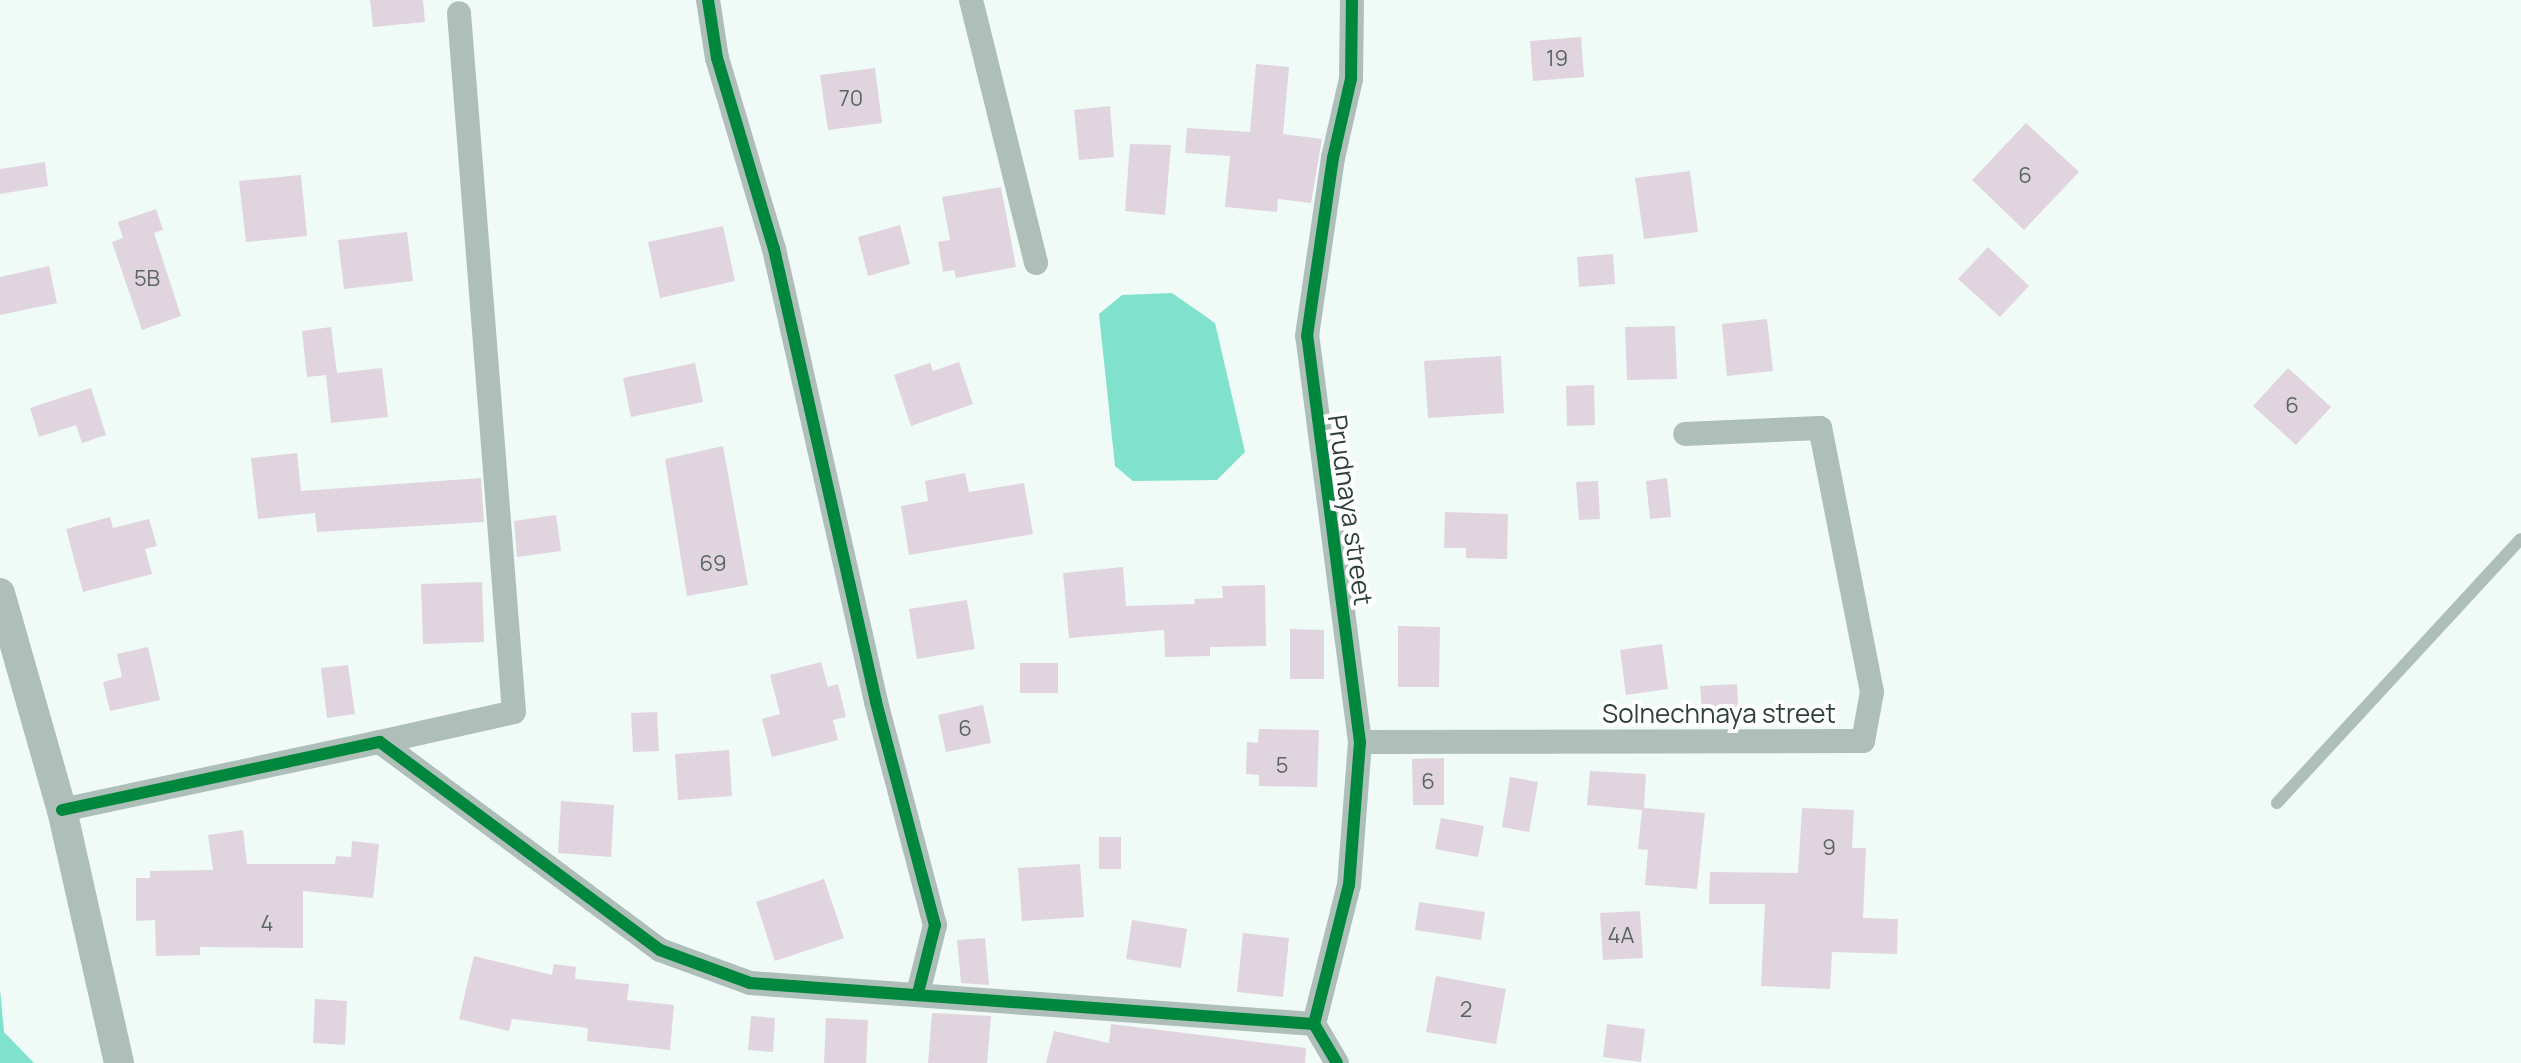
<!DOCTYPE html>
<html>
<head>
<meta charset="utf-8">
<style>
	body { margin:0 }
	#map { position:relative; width:2521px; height:1063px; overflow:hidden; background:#f0faf7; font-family:Manrope,sans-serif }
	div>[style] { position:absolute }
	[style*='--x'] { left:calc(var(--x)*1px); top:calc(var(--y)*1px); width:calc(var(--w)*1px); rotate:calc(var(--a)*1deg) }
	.water>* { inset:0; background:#80e2cc }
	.building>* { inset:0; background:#e0d5df }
	.service>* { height:12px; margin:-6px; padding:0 6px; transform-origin:6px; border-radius:6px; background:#aebeb9 }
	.minor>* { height:24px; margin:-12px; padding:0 12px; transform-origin:12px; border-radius:12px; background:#aebeb9 }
	.tertiary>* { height:30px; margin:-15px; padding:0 15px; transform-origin:15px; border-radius:15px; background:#aebeb9 }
	.cycleway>* { height:12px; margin:-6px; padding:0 6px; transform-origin:6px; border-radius:6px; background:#00873e }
	span { translate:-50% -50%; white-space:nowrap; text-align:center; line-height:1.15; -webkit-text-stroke:8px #fff; paint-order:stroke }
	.number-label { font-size:22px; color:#5b6564 }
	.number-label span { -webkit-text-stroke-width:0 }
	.street-label { font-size:26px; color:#2f403b }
</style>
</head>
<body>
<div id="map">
	<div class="water">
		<i style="clip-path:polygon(1172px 293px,1215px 323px,1245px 452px,1217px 480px,1133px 481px,1115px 466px,1099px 314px,1122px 295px)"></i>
		<i style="clip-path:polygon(0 989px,4px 1032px,34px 1063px,0 1063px)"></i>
	</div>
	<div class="building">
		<i style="clip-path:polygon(370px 0,423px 0,425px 22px,373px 27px)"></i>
		<i style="clip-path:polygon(1581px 37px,1584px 77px,1533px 81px,1530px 41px)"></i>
		<i style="clip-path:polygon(1256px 64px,1289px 67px,1283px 134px,1322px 139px,1311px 203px,1278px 199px,1277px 212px,1225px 207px,1230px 156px,1185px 153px,1187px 128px,1250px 132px)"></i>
		<i style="clip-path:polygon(875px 68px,882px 123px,828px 130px,820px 75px)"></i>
		<i style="clip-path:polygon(1110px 106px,1114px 157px,1079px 160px,1074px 110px)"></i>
		<i style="clip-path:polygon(2026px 123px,2079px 172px,2024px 230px,1972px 180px)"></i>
		<i style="clip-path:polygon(1130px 144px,1171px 145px,1165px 215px,1125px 211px)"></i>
		<i style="clip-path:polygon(45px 162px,48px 186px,0 194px,0 169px)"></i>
		<i style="clip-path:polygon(1690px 171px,1698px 232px,1644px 239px,1635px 178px)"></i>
		<i style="clip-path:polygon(301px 175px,307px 236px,246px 242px,239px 181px)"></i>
		<i style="clip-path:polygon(1001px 187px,1016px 267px,956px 278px,954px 270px,943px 272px,938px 242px,950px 240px,942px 197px)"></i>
		<i style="clip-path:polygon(156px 209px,163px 230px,154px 233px,181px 316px,142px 330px,112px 242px,123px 238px,118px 222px)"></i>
		<i style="clip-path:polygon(900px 225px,910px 264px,868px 276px,858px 237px)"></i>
		<i style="clip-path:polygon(723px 226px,735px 281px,660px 298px,648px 242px)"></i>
		<i style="clip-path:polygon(407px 232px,413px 281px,344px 289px,338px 240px)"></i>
		<i style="clip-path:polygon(1988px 247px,2029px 286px,2000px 317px,1958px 279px)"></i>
		<i style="clip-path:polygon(1613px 254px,1615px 284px,1579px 287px,1577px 257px)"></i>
		<i style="clip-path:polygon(49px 266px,57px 303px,0 315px,0 277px)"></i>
		<i style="clip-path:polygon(1767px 319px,1773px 371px,1727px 376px,1722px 324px)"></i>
		<i style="clip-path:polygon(1675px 326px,1677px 379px,1627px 380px,1625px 327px)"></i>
		<i style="clip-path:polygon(331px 327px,337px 373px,382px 368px,388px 417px,331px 423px,326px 375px,307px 377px,302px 331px)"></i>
		<i style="clip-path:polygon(1501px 356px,1504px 413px,1428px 418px,1424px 361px)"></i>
		<i style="clip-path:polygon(959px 362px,973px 404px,911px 426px,894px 375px,930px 363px,933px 371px)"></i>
		<i style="clip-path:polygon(695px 363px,703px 402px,631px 417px,623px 378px)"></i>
		<i style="clip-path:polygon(2288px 368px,2331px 407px,2296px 445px,2253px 406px)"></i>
		<i style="clip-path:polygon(1594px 385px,1595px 425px,1567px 426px,1566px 386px)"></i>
		<i style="clip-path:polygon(91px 388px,106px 435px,82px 443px,76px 425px,39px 437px,30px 408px)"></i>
		<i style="clip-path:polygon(723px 446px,748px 585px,687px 596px,665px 459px)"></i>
		<i style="clip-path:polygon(297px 453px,301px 491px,481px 478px,484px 522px,317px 532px,315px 513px,258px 519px,251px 458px)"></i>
		<i style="clip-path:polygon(965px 473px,969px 492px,1024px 483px,1033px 534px,909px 555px,901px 506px,928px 501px,925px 481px)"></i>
		<i style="clip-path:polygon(1667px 478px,1671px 517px,1650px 519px,1646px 481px)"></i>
		<i style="clip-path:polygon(1598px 481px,1600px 519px,1579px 520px,1576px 482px)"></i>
		<i style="clip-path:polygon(1445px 512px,1508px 514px,1507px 559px,1466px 558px,1466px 548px,1444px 548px)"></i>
		<i style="clip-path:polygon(556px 515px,561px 551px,517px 557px,514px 521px)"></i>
		<i style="clip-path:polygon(110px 517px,113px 528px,149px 519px,157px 546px,145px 549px,152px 574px,83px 592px,66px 529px)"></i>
		<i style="clip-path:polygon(1123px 567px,1126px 606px,1195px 604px,1194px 599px,1223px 598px,1222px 586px,1265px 585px,1266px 646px,1210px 647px,1210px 656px,1165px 657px,1164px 630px,1069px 638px,1063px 573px)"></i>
		<i style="clip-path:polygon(482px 582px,484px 642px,423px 644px,421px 584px)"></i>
		<i style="clip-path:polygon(967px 600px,975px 649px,917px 659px,909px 609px)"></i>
		<i style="clip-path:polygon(1398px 626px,1440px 627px,1439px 687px,1398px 687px)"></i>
		<i style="clip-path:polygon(1290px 629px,1324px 630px,1324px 679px,1290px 679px)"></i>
		<i style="clip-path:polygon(1662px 644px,1668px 689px,1626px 695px,1620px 650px)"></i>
		<i style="clip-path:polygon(148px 647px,160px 700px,110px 711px,103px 682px,122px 677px,117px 654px)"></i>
		<i style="clip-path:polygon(821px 662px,828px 687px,838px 684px,846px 717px,833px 720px,838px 740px,772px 757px,762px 719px,780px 714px,770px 675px)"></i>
		<i style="clip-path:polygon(1020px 663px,1058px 663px,1058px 693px,1020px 693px)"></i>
		<i style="clip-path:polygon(348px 665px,355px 714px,327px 718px,321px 668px)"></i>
		<i style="clip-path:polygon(1737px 684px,1739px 720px,1703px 723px,1700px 686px)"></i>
		<i style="clip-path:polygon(983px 705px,991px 743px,946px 752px,938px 715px)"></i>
		<i style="clip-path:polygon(657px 712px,659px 751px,633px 752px,631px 713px)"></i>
		<i style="clip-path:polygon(1259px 729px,1319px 730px,1317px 787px,1259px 786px,1259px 775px,1246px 774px,1247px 742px,1258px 743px)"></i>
		<i style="clip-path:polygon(729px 750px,732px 796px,678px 800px,675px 754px)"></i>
		<i style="clip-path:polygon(1444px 758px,1444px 805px,1413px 805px,1412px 759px)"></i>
		<i style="clip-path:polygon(1590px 771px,1646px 774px,1644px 808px,1705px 813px,1697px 889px,1645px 885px,1648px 850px,1638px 849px,1642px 810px,1587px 805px)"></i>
		<i style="clip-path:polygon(1510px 777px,1538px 782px,1529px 832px,1502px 827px)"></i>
		<i style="clip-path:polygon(561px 801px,614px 805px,611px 857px,558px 853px)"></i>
		<i style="clip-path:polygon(1802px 808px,1854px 810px,1852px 848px,1866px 848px,1863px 918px,1898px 919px,1897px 954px,1832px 952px,1830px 989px,1761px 986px,1765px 904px,1709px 904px,1710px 872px,1798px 873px)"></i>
		<i style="clip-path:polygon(1441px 818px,1484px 826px,1478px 857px,1435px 849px)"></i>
		<i style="clip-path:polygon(243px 830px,247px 864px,335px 864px,336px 856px,351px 857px,352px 841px,379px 844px,373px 898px,303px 891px,303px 948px,200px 947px,200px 955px,156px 956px,155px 920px,136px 921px,136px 878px,150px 878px,150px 871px,213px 870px,208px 835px)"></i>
		<i style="clip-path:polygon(1099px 837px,1121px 837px,1121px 869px,1099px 869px)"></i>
		<i style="clip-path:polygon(1080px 864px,1084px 917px,1022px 921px,1018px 868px)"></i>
		<i style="clip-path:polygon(824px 879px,844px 938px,775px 961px,756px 902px)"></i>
		<i style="clip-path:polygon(1419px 902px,1485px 912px,1481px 940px,1415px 930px)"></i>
		<i style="clip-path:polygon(1640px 911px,1643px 958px,1603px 960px,1600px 913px)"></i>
		<i style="clip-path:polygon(1132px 920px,1187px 929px,1181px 968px,1126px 959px)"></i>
		<i style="clip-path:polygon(1243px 933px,1289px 938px,1283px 997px,1237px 992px)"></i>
		<i style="clip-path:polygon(985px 938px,989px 985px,961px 983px,957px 940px)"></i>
		<i style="clip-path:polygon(474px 956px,552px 975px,554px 964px,576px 967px,575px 979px,629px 984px,627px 1000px,674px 1005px,670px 1050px,587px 1041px,588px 1028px,512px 1019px,509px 1031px,459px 1019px)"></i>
		<i style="clip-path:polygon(1436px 976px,1506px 989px,1496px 1044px,1426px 1032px)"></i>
		<i style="clip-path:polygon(315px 999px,347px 1001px,345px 1045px,313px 1043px)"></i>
		<i style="clip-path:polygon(932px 1013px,991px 1016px,987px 1063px,928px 1063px)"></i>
		<i style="clip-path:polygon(751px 1016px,775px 1018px,773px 1052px,748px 1050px)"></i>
		<i style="clip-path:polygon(826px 1018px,868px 1020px,866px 1063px,824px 1063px)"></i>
		<i style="clip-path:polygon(1111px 1024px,1306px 1048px,1305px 1063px,1046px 1063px,1054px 1031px,1109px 1043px)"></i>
		<i style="clip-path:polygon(1607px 1024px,1645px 1029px,1641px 1062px,1603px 1057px)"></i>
	</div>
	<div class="service">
		<i style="--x:2277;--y:803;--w:359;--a:-47.3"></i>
	</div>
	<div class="minor">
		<i style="--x:708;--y:0;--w:59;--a:81.2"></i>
		<i style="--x:717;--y:58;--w:199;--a:73.4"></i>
		<i style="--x:774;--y:249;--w:464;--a:77.3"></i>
		<i style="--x:876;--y:702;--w:231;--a:75.2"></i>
		<i style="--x:935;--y:925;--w:70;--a:104"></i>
		<i style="--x:971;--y:0;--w:271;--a:76.1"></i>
		<i style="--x:380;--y:742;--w:137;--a:-12.6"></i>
		<i style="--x:514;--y:712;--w:701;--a:-94.5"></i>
		<i style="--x:1360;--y:742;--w:503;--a:-0.11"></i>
		<i style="--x:1863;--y:741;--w:50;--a:-79.6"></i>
		<i style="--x:1872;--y:692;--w:269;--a:-101.1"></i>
		<i style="--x:1820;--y:428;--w:135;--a:177.5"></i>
		<i style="--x:62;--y:810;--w:325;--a:-12.1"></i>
		<i style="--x:380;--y:742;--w:349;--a:36.6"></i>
		<i style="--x:660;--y:950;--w:96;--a:20.1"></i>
		<i style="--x:750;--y:983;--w:565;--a:4.16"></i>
		<i style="--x:1314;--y:1024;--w:45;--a:59.5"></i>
		<i style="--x:1314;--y:1024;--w:143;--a:-75.9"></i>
		<i style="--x:1349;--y:885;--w:143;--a:-85.6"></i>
		<i style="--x:1360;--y:742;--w:409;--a:-97.4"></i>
		<i style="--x:1307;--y:336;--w:180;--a:-81.7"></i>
		<i style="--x:1333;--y:158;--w:81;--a:-77.2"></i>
		<i style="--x:1351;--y:79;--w:79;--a:-89.3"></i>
	</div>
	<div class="tertiary">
		<i style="--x:0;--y:593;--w:226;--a:74.1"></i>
		<i style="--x:62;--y:810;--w:259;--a:77.3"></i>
	</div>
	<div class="cycleway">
		<i style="--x:708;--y:0;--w:59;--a:81.2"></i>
		<i style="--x:717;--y:58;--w:199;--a:73.4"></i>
		<i style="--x:774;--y:249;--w:464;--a:77.3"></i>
		<i style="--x:876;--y:702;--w:231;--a:75.2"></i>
		<i style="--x:935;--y:925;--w:70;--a:104"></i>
		<i style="--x:62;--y:810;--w:325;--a:-12.1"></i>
		<i style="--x:380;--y:742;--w:349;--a:36.6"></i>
		<i style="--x:660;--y:950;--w:96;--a:20.1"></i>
		<i style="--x:750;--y:983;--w:565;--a:4.16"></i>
		<i style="--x:1314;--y:1024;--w:45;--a:59.5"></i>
		<i style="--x:1314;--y:1024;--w:143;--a:-75.9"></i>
		<i style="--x:1349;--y:885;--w:143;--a:-85.6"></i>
		<i style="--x:1360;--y:742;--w:409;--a:-97.4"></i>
		<i style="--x:1307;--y:336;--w:180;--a:-81.7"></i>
		<i style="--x:1333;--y:158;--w:81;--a:-77.2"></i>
		<i style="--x:1351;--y:79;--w:79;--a:-89.3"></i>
	</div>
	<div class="number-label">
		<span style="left:1557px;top:59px">19</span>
		<span style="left:851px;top:99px">70</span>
		<span style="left:2025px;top:176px">6</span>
		<span style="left:147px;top:279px">5В</span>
		<span style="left:2292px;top:406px">6</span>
		<span style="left:713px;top:564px">69</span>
		<span style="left:965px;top:729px">6</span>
		<span style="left:1282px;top:766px">5</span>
		<span style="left:1428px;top:782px">6</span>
		<span style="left:1829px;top:848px">9</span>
		<span style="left:267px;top:924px">4</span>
		<span style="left:1621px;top:936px">4А</span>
		<span style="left:1466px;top:1010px">2</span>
	</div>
	<div class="street-label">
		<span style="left:1350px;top:510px;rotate:82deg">Prudnaya street</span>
		<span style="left:1719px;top:714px">Solnechnaya street</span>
	</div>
</div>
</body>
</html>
